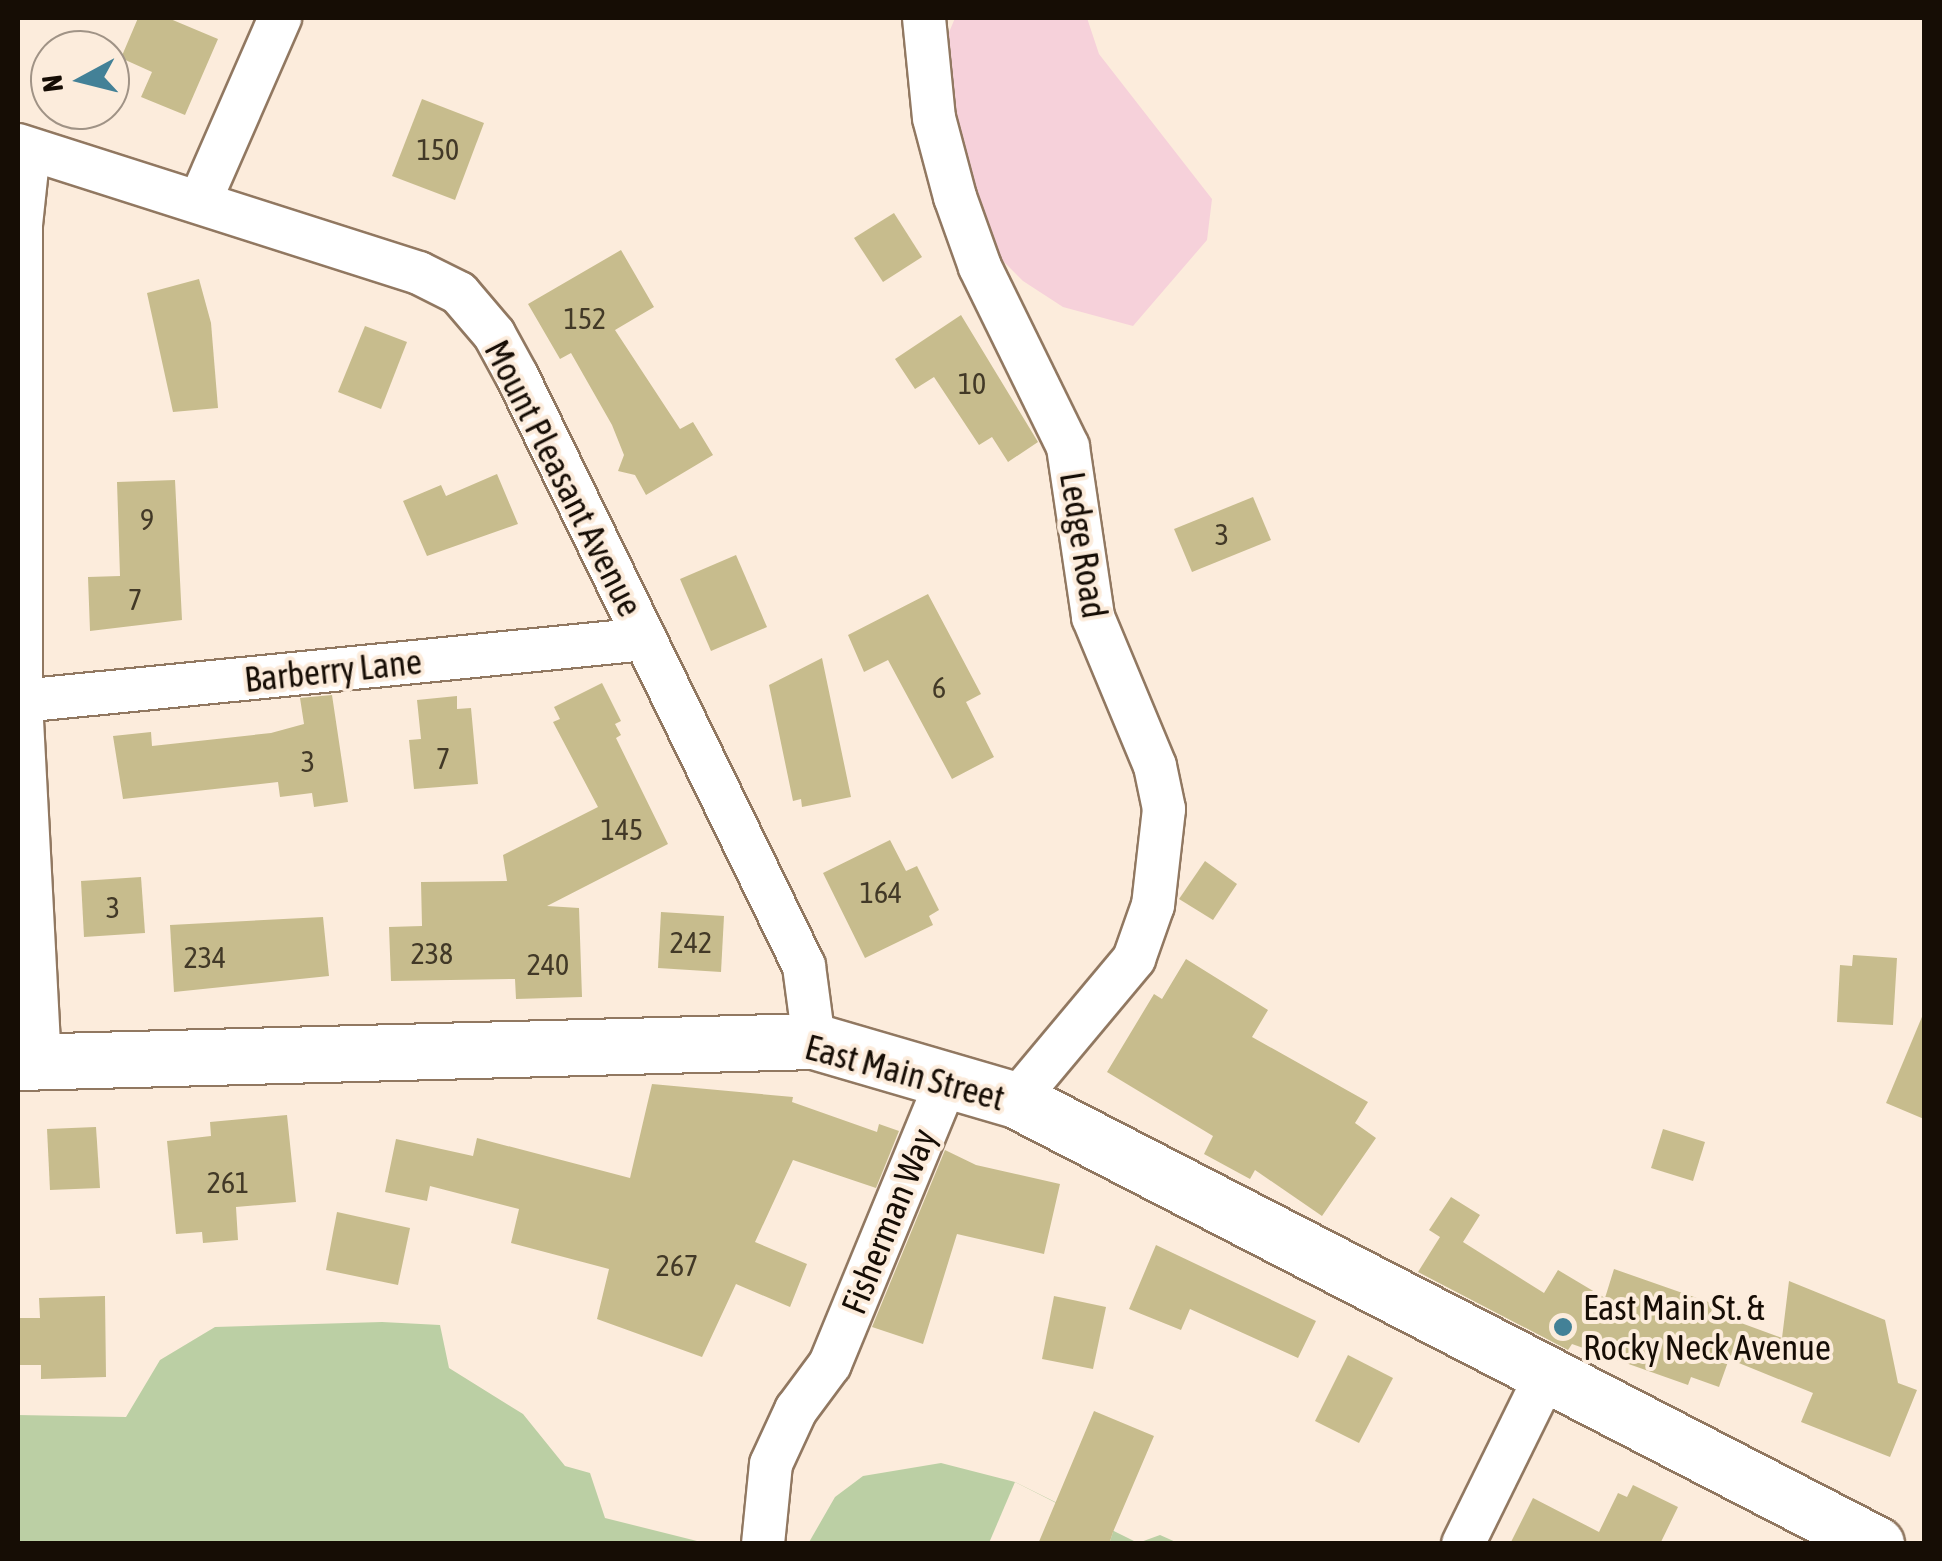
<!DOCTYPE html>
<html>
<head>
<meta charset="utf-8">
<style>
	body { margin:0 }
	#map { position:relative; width:1942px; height:1561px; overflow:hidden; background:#fcecdc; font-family:"Asap Condensed",sans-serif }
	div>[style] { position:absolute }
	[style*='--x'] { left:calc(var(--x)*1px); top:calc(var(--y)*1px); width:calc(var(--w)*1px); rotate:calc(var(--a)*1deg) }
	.green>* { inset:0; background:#f6d1da }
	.water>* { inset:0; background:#bbcfa4 }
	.pier>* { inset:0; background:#fcecdc }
	.building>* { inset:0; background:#c7bc8d }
	.roads { filter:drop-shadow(2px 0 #917861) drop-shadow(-2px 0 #917861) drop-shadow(0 2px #917861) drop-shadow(0 -2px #917861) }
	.street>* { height:42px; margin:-21px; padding:0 21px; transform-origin:21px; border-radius:21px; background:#fff }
	.secondary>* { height:55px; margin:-27.5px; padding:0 27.5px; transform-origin:27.5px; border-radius:27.5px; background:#fff }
	.dots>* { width:28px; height:28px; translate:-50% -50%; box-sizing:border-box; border:5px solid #fcecdc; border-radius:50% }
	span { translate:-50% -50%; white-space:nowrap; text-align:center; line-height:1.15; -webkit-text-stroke:8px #fcecdc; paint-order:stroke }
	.number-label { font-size:30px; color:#423927 }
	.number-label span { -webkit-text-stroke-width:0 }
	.street-label { font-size:35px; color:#160d05 }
	.poi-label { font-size:35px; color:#160d05 }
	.left { translate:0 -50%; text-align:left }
	.frame { position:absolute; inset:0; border:20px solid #160d05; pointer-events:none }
	.north { position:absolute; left:30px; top:30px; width:100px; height:100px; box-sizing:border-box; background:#fcecdc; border:2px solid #a09386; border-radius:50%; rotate:263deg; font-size:28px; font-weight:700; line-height:40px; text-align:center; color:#160d05 }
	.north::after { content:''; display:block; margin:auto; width:35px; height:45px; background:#438197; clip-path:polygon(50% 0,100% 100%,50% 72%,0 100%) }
</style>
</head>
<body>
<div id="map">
	<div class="green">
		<i style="clip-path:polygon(955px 18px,1087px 18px,1099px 54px,1212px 199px,1207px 240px,1133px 326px,1063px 307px,1023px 281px,994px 252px,960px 188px,945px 42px)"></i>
	</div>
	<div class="water">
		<i style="clip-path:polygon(382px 1322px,440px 1325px,449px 1368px,523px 1414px,565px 1466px,590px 1473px,605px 1518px,705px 1543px,18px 1543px,18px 1415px,126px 1417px,160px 1360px,215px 1327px)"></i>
		<i style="clip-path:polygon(941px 1463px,1015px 1482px,1138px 1543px,1160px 1535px,1178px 1543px,808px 1544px,835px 1497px,863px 1476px)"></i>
	</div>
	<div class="pier">
		<i style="clip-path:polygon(1015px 1482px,1113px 1532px,1109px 1544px,989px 1543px)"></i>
	</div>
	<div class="building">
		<i style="clip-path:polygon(138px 18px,168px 18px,218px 39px,185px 115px,141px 97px,152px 72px,121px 58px)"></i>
		<i style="clip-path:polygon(422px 99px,484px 123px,455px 200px,392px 176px)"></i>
		<i style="clip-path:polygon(894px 213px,922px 257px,883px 282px,854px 238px)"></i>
		<i style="clip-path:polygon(621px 250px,654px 307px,615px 330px,680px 429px,693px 422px,713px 455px,646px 495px,635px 475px,618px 471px,624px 455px,612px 425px,571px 353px,560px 359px,528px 304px)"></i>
		<i style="clip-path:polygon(199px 279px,211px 323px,218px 408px,173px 412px,147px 293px)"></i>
		<i style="clip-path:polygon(961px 315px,1038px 442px,1008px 462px,992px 437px,979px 445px,934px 377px,915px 389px,895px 359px)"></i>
		<i style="clip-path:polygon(365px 326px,407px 342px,381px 409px,338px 392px)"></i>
		<i style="clip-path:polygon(497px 474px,518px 524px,427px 556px,403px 501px,441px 485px,446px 496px)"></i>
		<i style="clip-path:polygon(175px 480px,182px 620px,90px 631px,88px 577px,120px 576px,117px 482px)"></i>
		<i style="clip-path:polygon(1253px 497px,1271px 540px,1192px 572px,1174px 529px)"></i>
		<i style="clip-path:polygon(736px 555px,767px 627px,711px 651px,680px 579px)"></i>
		<i style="clip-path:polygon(928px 594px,981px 694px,966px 702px,994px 757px,952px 779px,888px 660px,864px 672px,848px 635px)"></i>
		<i style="clip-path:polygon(822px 658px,851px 797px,802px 807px,801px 799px,793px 801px,769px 685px)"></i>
		<i style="clip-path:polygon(602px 683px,621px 721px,615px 724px,621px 735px,616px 738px,668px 844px,547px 906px,579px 908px,582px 997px,516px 999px,515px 979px,391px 981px,389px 927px,422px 926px,421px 882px,507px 881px,503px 855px,598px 807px,553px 722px,560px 719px,554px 707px)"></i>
		<i style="clip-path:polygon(332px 695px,348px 802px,314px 807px,312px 793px,280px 797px,278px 782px,123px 799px,113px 736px,151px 732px,152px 746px,271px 733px,304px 724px,300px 698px)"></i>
		<i style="clip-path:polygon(457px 696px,457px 709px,471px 708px,478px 784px,414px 789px,409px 740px,421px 739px,417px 700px)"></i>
		<i style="clip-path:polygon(890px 840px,906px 871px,917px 866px,939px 910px,929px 916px,933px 925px,865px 958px,823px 873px)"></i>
		<i style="clip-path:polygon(1205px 861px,1237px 884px,1213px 920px,1179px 899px)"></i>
		<i style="clip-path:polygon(141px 877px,145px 933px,84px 937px,81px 881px)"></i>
		<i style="clip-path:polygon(661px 912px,724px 916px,721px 972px,658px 968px)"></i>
		<i style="clip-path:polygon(323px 917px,329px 976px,174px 992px,170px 925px)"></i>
		<i style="clip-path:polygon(1853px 955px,1897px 958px,1893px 1025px,1837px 1022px,1840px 965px,1852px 966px)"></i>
		<i style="clip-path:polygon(1186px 959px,1268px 1010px,1252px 1037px,1368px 1102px,1355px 1123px,1376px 1138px,1322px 1216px,1255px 1170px,1250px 1179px,1204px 1154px,1213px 1136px,1107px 1072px,1154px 994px,1162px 999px)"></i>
		<i style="clip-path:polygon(1924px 1012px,1924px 1119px,1886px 1103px)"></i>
		<i style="clip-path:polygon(652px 1084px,793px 1097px,792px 1102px,877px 1132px,879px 1124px,899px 1131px,876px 1188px,793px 1160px,755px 1242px,807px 1264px,790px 1307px,736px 1284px,702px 1357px,597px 1319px,609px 1269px,511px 1243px,519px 1209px,430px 1186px,427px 1201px,385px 1192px,396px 1139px,473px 1156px,477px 1138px,630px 1178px)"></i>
		<i style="clip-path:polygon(287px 1115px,296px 1202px,236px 1207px,238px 1240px,203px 1243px,202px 1232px,176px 1234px,167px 1141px,211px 1136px,210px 1122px)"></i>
		<i style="clip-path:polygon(96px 1127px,100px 1188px,50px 1190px,47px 1129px)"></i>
		<i style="clip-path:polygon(1663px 1129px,1705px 1142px,1693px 1181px,1651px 1168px)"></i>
		<i style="clip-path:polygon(945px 1150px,976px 1165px,1060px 1184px,1044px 1254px,957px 1234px,923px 1344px,872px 1327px)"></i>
		<i style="clip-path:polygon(1451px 1197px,1480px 1215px,1463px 1242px,1544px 1293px,1558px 1270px,1605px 1298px,1614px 1269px,1714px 1304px,1711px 1312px,1782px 1338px,1789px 1281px,1885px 1320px,1898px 1383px,1917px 1390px,1890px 1457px,1801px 1422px,1813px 1393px,1729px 1359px,1719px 1387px,1691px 1377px,1688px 1385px,1572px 1344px,1568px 1350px,1418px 1272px,1440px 1237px,1429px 1230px)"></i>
		<i style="clip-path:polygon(337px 1212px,410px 1228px,398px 1285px,326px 1270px)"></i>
		<i style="clip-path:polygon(1156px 1245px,1316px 1321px,1298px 1358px,1190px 1309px,1181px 1330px,1129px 1309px)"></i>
		<i style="clip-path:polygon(105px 1296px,106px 1377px,41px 1379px,41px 1365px,18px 1365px,18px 1318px,40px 1318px,39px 1298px)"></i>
		<i style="clip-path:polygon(1054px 1296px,1106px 1307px,1093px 1369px,1042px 1359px)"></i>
		<i style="clip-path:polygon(1348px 1355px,1393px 1378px,1359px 1443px,1315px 1421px)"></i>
		<i style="clip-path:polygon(1094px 1411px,1154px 1436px,1113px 1532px,1109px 1544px,1038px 1544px)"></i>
		<i style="clip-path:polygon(1633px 1485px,1678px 1507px,1660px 1544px,1510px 1544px,1533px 1498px,1599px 1532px,1618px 1493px,1627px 1497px)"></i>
	</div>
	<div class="roads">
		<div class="street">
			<i style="--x:924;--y:18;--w:100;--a:84.3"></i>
			<i style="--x:934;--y:118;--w:82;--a:75.1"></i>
			<i style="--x:955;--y:197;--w:74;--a:70.3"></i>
			<i style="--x:980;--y:267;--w:200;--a:63.9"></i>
			<i style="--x:1068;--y:447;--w:172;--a:81.6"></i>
			<i style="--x:1093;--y:617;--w:161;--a:67.4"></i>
			<i style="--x:1155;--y:766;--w:44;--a:78.2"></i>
			<i style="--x:1164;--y:809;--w:97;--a:96.5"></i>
			<i style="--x:1153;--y:905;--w:57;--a:109.4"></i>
			<i style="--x:1134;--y:959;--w:184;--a:129.9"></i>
			<i style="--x:18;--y:145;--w:421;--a:17.7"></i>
			<i style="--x:419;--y:273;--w:45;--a:26.6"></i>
			<i style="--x:459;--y:293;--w:54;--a:49.5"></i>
			<i style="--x:494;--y:334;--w:48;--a:61.3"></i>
			<i style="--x:517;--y:376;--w:656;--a:64.06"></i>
			<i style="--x:804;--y:966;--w:76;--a:82.4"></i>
			<i style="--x:29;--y:150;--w:75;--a:96.1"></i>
			<i style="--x:21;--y:225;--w:476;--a:90"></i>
			<i style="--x:21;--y:701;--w:363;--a:87"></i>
			<i style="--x:200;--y:201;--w:200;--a:-66.4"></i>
			<i style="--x:21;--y:701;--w:627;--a:-5.67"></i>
			<i style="--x:763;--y:1544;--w:80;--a:-84.3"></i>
			<i style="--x:771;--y:1464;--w:60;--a:-65.2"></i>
			<i style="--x:796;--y:1410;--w:57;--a:-53.5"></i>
			<i style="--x:830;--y:1364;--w:309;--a:-67.6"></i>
			<i style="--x:1463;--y:1544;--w:188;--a:-63.8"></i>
		</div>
		<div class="secondary">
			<i style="--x:18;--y:1062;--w:796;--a:-1.51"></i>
			<i style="--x:814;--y:1041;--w:210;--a:16.3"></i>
			<i style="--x:1016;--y:1100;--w:968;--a:27.31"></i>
		</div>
	</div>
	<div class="dots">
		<i style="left:1563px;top:1327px;background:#438197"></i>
	</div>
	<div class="number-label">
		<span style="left:438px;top:149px">150</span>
		<span style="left:585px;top:318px">152</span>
		<span style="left:972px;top:383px">10</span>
		<span style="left:147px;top:519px">9</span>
		<span style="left:1222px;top:534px">3</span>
		<span style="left:135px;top:599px">7</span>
		<span style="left:939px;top:687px">6</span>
		<span style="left:443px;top:758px">7</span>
		<span style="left:308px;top:761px">3</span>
		<span style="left:622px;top:829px">145</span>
		<span style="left:881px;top:892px">164</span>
		<span style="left:113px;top:907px">3</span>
		<span style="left:691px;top:942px">242</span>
		<span style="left:432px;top:953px">238</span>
		<span style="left:205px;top:957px">234</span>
		<span style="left:548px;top:964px">240</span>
		<span style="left:228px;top:1182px">261</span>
		<span style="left:677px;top:1265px">267</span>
	</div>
	<div class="street-label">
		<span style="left:564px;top:478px;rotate:63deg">Mount Pleasant Avenue</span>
		<span style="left:1084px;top:545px;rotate:81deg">Ledge Road</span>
		<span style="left:333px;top:670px;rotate:-6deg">Barberry Lane</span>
		<span style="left:905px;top:1072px;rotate:15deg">East Main Street</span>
		<span style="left:888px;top:1221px;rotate:-68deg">Fisherman Way</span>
	</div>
	<div class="poi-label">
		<span class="left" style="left:1583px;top:1327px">East Main St. &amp;<br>Rocky Neck Avenue</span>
	</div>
	<div class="frame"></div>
	<div class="north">N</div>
</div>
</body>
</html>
